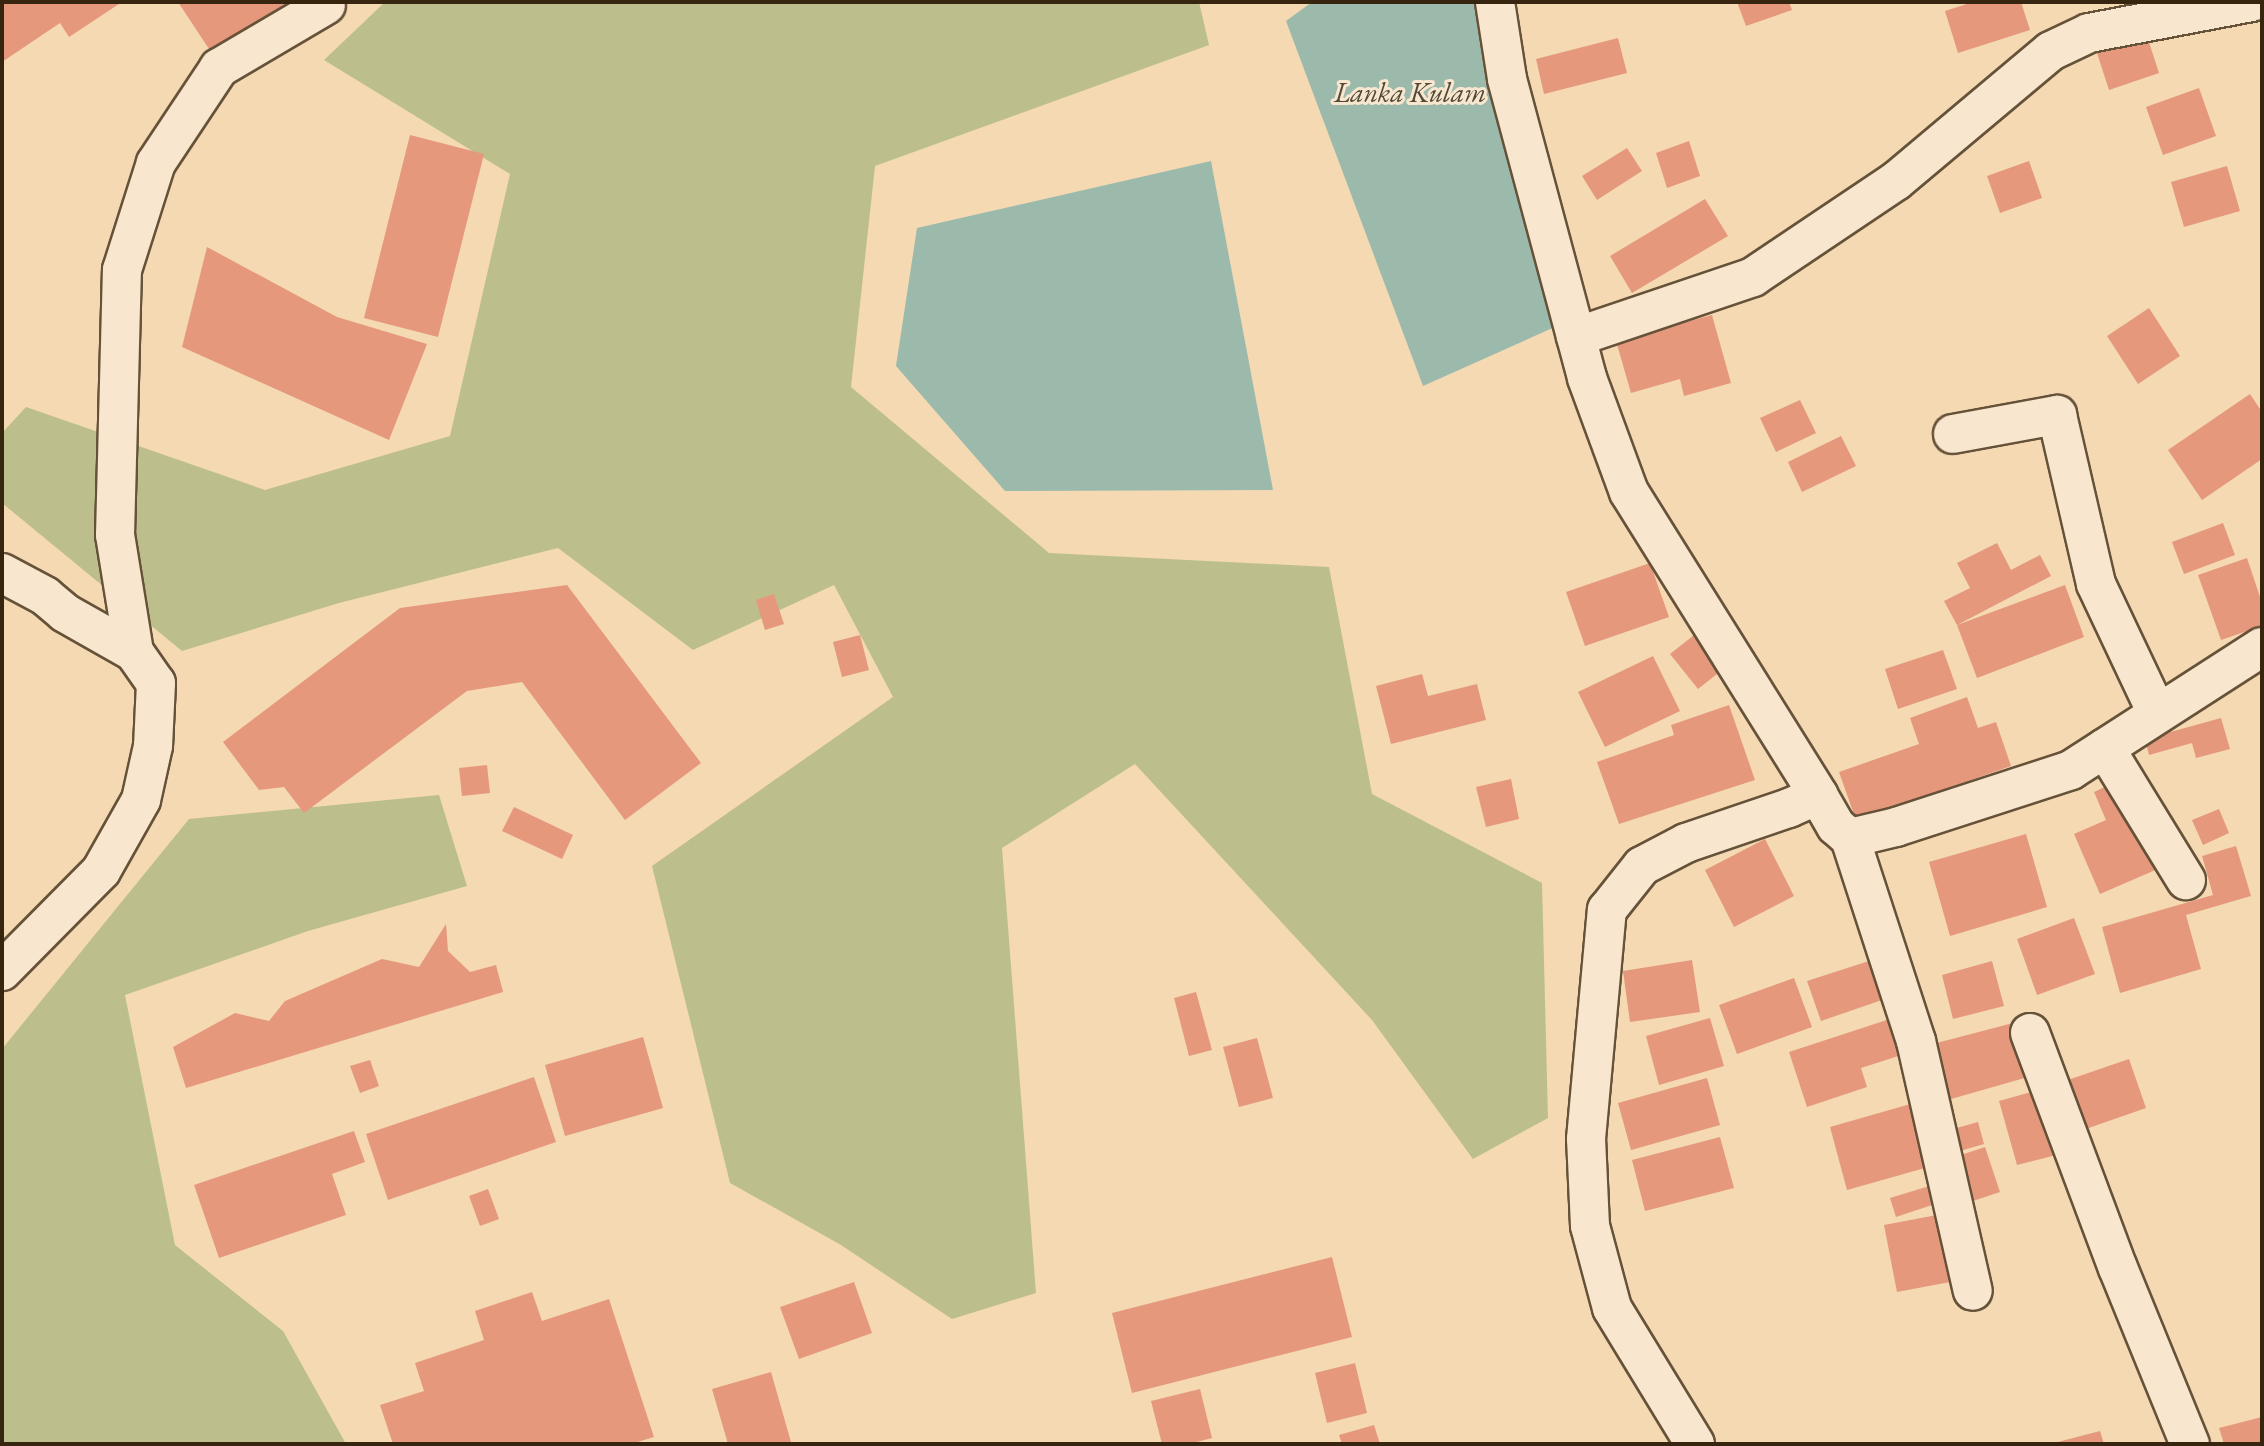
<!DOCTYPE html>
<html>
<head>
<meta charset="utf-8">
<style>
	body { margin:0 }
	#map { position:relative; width:2264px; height:1446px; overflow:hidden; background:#f4d9b3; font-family:"EB Garamond",serif }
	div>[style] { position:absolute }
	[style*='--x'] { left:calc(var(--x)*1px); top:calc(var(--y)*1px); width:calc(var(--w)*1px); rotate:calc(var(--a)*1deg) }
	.green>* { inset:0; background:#bcbf8c }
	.water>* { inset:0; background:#9cbaab }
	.building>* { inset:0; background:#e5987c }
	.roads { filter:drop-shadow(2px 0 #665239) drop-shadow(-2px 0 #665239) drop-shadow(0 2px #665239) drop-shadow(0 -2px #665239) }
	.minor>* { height:38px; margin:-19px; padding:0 19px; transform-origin:19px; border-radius:19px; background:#f8e6ce }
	span { translate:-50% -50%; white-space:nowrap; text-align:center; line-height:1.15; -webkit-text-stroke:6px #f8e6ce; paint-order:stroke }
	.water-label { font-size:28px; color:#504a37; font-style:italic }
	.frame { position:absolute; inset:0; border:4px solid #372510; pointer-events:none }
</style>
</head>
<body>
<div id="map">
	<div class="green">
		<i style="clip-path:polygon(385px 2px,1199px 2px,1209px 45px,875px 166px,851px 387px,1049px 553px,1329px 567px,1372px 794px,1542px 883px,1548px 1118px,1473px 1159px,1372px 1020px,1135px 764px,1002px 848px,1036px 1293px,952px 1319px,841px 1245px,730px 1183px,652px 866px,893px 697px,834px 585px,693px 650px,558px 548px,339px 603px,182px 651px,2px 503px,2px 433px,26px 407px,265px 490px,450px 436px,510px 174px,324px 60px)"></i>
		<i style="clip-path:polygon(439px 795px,467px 886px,308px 931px,125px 995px,175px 1245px,283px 1331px,346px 1444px,2px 1444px,2px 1049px,189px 819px)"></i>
	</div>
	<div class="water">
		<i style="clip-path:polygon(1312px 2px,1483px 2px,1557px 326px,1423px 386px,1286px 21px)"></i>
		<i style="clip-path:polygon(1211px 161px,1273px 490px,1005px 491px,896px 366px,917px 228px)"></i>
	</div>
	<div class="building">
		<i style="clip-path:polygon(2px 2px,122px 2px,69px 37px,60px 23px,2px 62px)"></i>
		<i style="clip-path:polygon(178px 2px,288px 2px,211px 52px)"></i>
		<i style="clip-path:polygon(1737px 2px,1789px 2px,1792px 10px,1746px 26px)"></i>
		<i style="clip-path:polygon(1973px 2px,2021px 2px,2030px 30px,1958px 53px,1945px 11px)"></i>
		<i style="clip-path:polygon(2145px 30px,2159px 73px,2109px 90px,2095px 47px)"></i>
		<i style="clip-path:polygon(1618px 38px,1627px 73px,1544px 94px,1536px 59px)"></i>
		<i style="clip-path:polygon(2199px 88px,2216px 136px,2163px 155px,2146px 107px)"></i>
		<i style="clip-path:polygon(410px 135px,484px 154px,438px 337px,364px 318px)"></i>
		<i style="clip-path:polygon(1689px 141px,1700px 176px,1667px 188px,1656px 153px)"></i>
		<i style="clip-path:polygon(1627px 148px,1642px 171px,1597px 200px,1582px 176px)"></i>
		<i style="clip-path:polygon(2029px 161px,2042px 198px,2000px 213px,1987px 176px)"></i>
		<i style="clip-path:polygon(2227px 166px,2240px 211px,2184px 227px,2171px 182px)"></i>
		<i style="clip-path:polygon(1705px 199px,1728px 236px,1632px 293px,1610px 256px)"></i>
		<i style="clip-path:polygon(207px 247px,337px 317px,427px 344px,389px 440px,182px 347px)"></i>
		<i style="clip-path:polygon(2149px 308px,2180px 356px,2138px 384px,2107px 336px)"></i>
		<i style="clip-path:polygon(1712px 315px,1731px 383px,1684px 396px,1680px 379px,1631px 393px,1616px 341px)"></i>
		<i style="clip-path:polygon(2250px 394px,2262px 412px,2262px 459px,2202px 500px,2168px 450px)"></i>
		<i style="clip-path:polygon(1800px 400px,1816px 433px,1776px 452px,1760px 418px)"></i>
		<i style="clip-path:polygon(1841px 436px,1856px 466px,1802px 492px,1788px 462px)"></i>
		<i style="clip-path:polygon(2223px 523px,2235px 555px,2184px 574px,2172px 542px)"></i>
		<i style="clip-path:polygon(1997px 543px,2011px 570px,2040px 555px,2051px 576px,1957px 625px,1944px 601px,1970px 588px,1957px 563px)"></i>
		<i style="clip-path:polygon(2247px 558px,2262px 603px,2262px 626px,2221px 640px,2198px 575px)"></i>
		<i style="clip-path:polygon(1650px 563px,1669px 617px,1585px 646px,1566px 592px)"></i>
		<i style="clip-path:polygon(567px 585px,701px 763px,625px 820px,522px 682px,467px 691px,304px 813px,284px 787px,259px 790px,223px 742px,400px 608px)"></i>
		<i style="clip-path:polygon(2065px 585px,2084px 637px,1977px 678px,1957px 625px)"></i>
		<i style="clip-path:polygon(774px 594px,784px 624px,765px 630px,756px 600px)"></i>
		<i style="clip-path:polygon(1703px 628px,1731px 663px,1698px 689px,1670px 654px)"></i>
		<i style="clip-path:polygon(860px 635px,869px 670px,842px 677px,833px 642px)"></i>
		<i style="clip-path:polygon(1943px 650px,1957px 689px,1898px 709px,1885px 669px)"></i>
		<i style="clip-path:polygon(1653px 656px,1680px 711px,1605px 747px,1578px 692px)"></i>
		<i style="clip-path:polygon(1422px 674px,1428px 696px,1477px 684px,1486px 720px,1391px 744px,1376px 686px)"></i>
		<i style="clip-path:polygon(1967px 697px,1978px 728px,1996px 722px,2011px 766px,1856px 820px,1839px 772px,1919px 744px,1910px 718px)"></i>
		<i style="clip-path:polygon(1729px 705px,1755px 780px,1619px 824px,1597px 762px,1674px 735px,1671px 725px)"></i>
		<i style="clip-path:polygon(2221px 718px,2230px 749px,2196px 758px,2192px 743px,2149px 755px,2145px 739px)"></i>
		<i style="clip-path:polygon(487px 765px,490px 793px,462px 796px,459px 768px)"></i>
		<i style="clip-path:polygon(1511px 779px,1519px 819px,1486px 827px,1476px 787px)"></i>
		<i style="clip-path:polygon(2122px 779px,2160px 868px,2100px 894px,2074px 834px,2106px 820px,2094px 792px)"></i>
		<i style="clip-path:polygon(514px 807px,573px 835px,562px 859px,502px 831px)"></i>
		<i style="clip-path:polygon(2219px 809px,2229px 833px,2203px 845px,2192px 820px)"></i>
		<i style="clip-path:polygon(2026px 834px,2047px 907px,1950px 936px,1929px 862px)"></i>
		<i style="clip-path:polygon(1765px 839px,1794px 896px,1734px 927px,1705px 870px)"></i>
		<i style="clip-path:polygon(2236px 846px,2251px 896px,2186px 915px,2201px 969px,2120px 993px,2102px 927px,2213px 895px,2202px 856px)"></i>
		<i style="clip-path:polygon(2074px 918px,2095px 974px,2037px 995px,2017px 939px)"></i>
		<i style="clip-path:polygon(446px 924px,448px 951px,470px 972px,496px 965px,503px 992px,186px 1088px,173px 1047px,235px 1013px,269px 1021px,285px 1001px,382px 959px,419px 967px)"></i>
		<i style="clip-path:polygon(1692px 960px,1700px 1012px,1630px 1022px,1623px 971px)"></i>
		<i style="clip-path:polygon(1869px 961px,1882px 1000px,1821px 1021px,1807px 981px)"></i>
		<i style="clip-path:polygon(1992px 961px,2004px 1006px,1953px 1019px,1942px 975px)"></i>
		<i style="clip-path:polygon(1794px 978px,1812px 1027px,1737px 1054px,1719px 1005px)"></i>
		<i style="clip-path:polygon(1196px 992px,1212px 1050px,1189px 1056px,1174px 998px)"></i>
		<i style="clip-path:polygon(1902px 1015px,1914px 1051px,1861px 1068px,1867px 1087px,1807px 1107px,1789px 1052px)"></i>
		<i style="clip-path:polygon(1710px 1018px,1724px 1066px,1659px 1085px,1646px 1036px)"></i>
		<i style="clip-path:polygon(2013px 1023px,2028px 1077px,1944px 1101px,1929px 1045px)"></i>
		<i style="clip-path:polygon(643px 1037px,663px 1108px,565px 1136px,545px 1065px)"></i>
		<i style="clip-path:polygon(1257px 1038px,1273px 1098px,1239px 1107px,1223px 1047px)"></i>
		<i style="clip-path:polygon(2129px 1059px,2146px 1108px,2080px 1131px,2062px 1082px)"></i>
		<i style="clip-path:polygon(370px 1060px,379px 1086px,360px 1093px,350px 1066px)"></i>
		<i style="clip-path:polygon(534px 1077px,556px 1142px,388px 1200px,366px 1134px)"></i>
		<i style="clip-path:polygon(1707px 1078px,1720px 1125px,1631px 1150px,1618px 1103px)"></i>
		<i style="clip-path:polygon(2038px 1090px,2056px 1155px,2017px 1165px,1999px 1101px)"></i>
		<i style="clip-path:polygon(1914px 1103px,1932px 1166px,1847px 1190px,1830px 1127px)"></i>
		<i style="clip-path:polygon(1978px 1122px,1984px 1144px,1953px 1153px,1946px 1131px)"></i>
		<i style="clip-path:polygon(354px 1131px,365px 1162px,332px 1174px,346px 1215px,219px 1258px,194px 1185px)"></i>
		<i style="clip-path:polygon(1720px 1137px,1734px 1188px,1645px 1211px,1632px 1160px)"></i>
		<i style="clip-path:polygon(1985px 1147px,2000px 1192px,1961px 1205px,1946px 1160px)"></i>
		<i style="clip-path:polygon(1936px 1184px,1941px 1202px,1896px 1217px,1890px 1198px)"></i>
		<i style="clip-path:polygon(488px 1189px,499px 1219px,480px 1226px,469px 1196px)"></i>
		<i style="clip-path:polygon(1937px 1215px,1950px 1282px,1897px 1292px,1884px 1225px)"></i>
		<i style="clip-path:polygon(1332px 1257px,1352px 1337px,1132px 1393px,1112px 1313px)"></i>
		<i style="clip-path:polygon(854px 1282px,872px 1333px,799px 1359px,780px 1307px)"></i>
		<i style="clip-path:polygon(532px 1292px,542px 1321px,609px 1299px,654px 1437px,631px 1444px,393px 1444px,380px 1405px,424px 1391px,415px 1363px,484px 1340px,475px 1311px)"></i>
		<i style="clip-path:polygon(1355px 1363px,1367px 1413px,1327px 1423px,1315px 1373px)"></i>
		<i style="clip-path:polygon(771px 1372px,791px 1442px,728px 1444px,712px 1389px)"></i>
		<i style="clip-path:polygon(1200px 1389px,1212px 1438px,1189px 1444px,1162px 1444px,1151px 1401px)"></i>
		<i style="clip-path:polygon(2262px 1417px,2262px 1444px,2224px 1444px,2219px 1428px)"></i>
		<i style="clip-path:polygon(1374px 1425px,1380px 1444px,1342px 1444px,1339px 1435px)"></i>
		<i style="clip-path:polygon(2100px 1431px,2104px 1444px,2054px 1444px,2054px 1443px)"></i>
	</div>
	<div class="roads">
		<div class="minor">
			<i style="--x:1495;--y:2;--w:78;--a:81.1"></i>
			<i style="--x:1507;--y:79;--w:310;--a:75"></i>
			<i style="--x:1587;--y:378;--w:121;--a:69.8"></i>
			<i style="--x:1629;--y:492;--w:357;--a:58"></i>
			<i style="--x:1576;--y:337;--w:187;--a:-18.7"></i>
			<i style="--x:1753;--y:277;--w:172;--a:-33.9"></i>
			<i style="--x:1896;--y:181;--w:202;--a:-40"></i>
			<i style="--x:2051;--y:51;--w:42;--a:-25.3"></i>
			<i style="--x:2089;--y:33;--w:166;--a:-10.8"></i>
			<i style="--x:1953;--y:434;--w:106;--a:-10.4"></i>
			<i style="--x:2057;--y:415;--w:173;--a:77"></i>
			<i style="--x:2096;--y:584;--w:143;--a:64.7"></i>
			<i style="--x:2;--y:573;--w:49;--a:28.1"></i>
			<i style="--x:45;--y:596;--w:26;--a:40"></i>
			<i style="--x:65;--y:613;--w:79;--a:29.5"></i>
			<i style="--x:134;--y:652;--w:38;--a:55"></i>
			<i style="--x:156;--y:683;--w:63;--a:92.7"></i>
			<i style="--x:153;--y:746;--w:55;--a:102.5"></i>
			<i style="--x:141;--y:800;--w:81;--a:119.4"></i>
			<i style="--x:101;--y:871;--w:141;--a:134.7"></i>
			<i style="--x:134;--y:652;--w:119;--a:-99.2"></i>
			<i style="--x:115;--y:535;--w:265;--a:-88.5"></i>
			<i style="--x:122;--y:270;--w:112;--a:-72.4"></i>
			<i style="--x:156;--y:163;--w:114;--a:-56.4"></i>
			<i style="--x:219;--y:68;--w:124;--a:-30.5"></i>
			<i style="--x:2105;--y:748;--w:155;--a:58.5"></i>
			<i style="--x:1850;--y:838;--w:213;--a:72"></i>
			<i style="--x:1916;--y:1041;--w:256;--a:77.2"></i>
			<i style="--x:2030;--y:1033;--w:251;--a:69.5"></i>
			<i style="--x:2118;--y:1268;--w:190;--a:67.8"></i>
			<i style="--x:1695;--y:1444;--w:159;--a:-121.4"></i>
			<i style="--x:1612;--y:1308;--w:85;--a:-105"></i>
			<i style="--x:1590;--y:1226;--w:87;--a:-92.6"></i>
			<i style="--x:1586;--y:1139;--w:230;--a:-84.8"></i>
			<i style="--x:1607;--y:910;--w:56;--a:-51.5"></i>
			<i style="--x:1642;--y:866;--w:50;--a:-27.6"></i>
			<i style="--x:1686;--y:843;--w:109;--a:-18.8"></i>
			<i style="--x:1789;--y:808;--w:32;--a:-24"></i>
			<i style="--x:1818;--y:795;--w:36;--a:60"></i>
			<i style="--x:1836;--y:826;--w:18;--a:41"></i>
			<i style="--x:1850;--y:838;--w:47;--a:-13.4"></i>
			<i style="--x:1896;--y:827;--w:184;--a:-18"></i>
			<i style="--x:2071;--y:770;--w:227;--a:-32.8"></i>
		</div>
	</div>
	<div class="water-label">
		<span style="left:1410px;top:92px">Lanka Kulam</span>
	</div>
	<div class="frame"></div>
</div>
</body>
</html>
